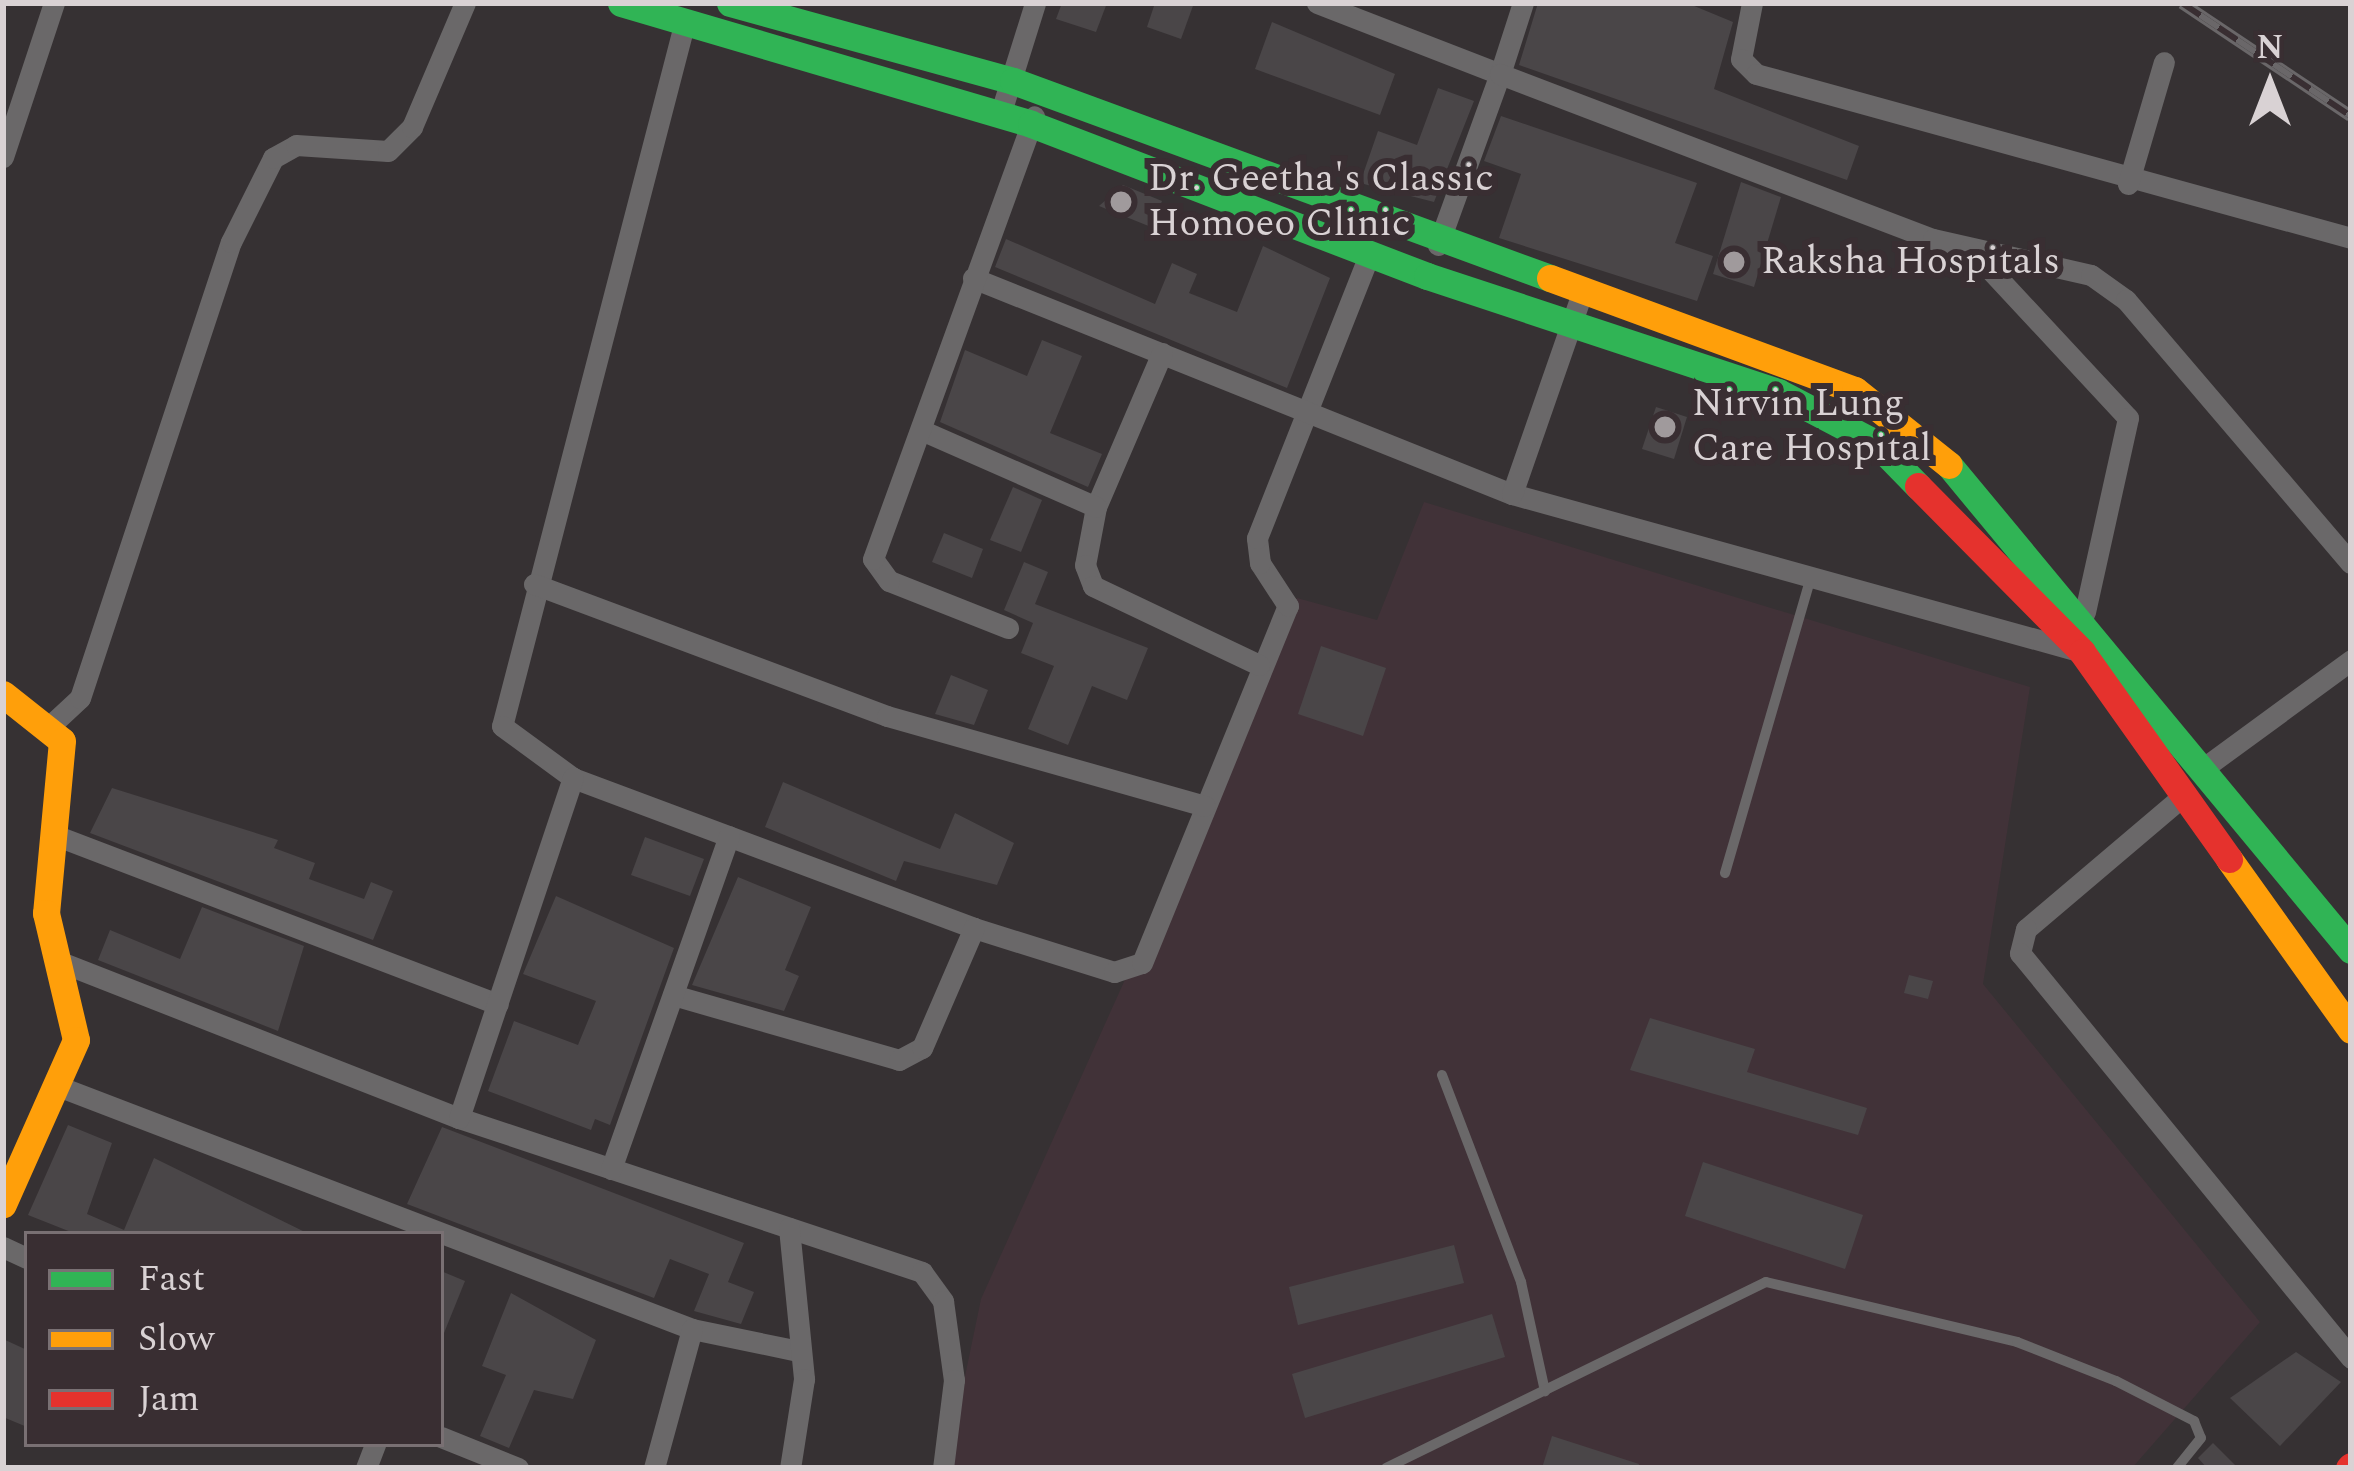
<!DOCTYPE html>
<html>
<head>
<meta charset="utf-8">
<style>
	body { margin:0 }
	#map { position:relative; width:2354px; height:1471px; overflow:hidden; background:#363133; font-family:Spectral,serif }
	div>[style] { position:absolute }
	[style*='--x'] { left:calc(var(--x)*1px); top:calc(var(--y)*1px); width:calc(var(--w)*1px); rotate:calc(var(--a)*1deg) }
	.built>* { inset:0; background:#413238 }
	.building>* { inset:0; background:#4a4648 }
	.lane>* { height:10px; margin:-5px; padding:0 5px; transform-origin:5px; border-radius:5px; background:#6a6869 }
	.street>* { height:21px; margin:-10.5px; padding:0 10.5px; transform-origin:10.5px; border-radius:10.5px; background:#6a6869 }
	.fast>* { height:27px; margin:-13.5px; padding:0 13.5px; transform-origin:13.5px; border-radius:13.5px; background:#30b455 }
	.slow>* { height:27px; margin:-13.5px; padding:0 13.5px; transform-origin:13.5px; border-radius:13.5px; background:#ff9f0a }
	.jam>* { height:27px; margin:-13.5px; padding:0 13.5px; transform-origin:13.5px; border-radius:13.5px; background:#e5322d }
	.rail>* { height:12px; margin-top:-6px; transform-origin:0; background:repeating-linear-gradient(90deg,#392e32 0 22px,#6a6769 0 44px); box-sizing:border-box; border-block:3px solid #6a6769 }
	.dots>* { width:33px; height:33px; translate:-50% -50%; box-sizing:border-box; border:6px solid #392e32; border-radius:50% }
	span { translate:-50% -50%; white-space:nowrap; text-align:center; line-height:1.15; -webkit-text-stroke:12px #392e32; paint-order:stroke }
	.poi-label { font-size:39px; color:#d9d2d4 }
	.left { translate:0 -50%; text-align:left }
	.frame { position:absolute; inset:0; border:6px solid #d9d2d4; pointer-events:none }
	.legend { position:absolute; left:24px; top:1231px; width:420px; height:216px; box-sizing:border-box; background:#392e32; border:3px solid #797073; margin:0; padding:15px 21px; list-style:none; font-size:36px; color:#d9d2d4 }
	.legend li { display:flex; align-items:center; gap:24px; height:60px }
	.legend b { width:60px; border:3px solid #797073 }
	.north { position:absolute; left:2210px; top:24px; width:120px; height:120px; -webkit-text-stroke:9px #392e32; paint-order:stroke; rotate:0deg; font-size:33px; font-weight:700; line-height:48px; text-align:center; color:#d9d2d4 }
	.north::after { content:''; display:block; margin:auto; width:42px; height:54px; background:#d9d2d4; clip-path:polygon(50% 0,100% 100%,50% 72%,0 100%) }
</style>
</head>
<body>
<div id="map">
	<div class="built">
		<i style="clip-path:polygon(1424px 502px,2030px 687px,1983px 984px,2260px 1322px,2132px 1468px,946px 1468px,981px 1299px,1297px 598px,1377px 620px)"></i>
	</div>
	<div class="building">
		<i style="clip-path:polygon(1062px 3px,1107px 3px,1096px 32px,1056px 19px)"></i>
		<i style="clip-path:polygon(1155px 3px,1194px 3px,1181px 39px,1147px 27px)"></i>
		<i style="clip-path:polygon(1538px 3px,1687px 3px,1733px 22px,1714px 89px,1859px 146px,1847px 180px,1519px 65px)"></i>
		<i style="clip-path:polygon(1272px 22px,1395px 74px,1380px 115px,1255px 69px)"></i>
		<i style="clip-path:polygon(1438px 88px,1474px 101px,1434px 202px,1360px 183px,1378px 131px,1417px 145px)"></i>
		<i style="clip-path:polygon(1501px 116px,1697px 183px,1675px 243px,1713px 256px,1697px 301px,1499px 238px,1521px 174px,1484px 161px)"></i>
		<i style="clip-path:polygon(1741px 182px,1781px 197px,1754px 287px,1713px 274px)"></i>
		<i style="clip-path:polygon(1123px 185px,1162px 201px,1151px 227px,1099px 206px)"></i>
		<i style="clip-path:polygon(1006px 239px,1155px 304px,1172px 263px,1197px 274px,1189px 293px,1237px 312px,1263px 246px,1330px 278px,1287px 388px,995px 267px)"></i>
		<i style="clip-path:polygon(1042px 340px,1082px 356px,1050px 433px,1102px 454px,1088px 487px,940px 422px,965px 350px,1027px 376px)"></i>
		<i style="clip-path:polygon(1656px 407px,1687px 417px,1674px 459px,1642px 449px)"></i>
		<i style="clip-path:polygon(1013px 487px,1042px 500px,1021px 552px,990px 540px)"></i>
		<i style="clip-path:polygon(944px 533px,983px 549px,972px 578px,932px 562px)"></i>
		<i style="clip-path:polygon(1024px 562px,1048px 572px,1035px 604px,1148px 648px,1127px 700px,1092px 686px,1068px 745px,1028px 729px,1054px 666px,1021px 653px,1033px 623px,1004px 610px)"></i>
		<i style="clip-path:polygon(1321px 646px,1386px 668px,1363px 736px,1298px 714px)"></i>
		<i style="clip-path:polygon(951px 675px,988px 690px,974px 725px,935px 714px)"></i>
		<i style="clip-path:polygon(783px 782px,940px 849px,955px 813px,1014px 843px,997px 885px,904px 861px,896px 881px,765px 827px)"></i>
		<i style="clip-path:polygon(112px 788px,278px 840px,274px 848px,315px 863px,309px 879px,364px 899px,371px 882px,393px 891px,373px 940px,90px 833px)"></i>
		<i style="clip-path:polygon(645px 837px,704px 859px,690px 896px,631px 875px)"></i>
		<i style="clip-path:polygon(738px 877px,811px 907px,785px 970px,799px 976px,784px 1011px,692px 985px)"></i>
		<i style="clip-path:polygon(556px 896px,674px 948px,610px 1125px,595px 1119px,591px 1130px,488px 1091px,514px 1021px,578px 1045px,596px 1001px,523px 974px)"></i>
		<i style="clip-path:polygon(202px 907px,304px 946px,278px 1031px,98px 960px,110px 930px,180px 959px)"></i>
		<i style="clip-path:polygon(1909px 975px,1933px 981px,1928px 999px,1904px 993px)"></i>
		<i style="clip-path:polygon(1650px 1018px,1755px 1049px,1747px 1072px,1867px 1108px,1858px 1135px,1630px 1070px)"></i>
		<i style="clip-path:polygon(68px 1125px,112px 1143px,87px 1214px,124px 1230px,154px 1158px,309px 1234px,76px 1234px,28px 1215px)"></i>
		<i style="clip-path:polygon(442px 1127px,744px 1243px,728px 1282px,754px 1292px,741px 1324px,694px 1311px,709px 1274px,670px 1259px,654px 1298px,407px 1204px)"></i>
		<i style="clip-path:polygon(1703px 1162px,1863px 1215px,1845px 1269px,1685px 1216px)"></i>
		<i style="clip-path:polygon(1454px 1245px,1464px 1283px,1298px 1325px,1289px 1287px)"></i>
		<i style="clip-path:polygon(441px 1271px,465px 1281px,442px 1338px,441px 1338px)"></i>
		<i style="clip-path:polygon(511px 1293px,596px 1340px,573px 1399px,534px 1390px,509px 1448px,480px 1436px,506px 1375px,482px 1366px)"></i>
		<i style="clip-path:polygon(1492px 1314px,1505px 1357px,1305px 1418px,1292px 1374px)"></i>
		<i style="clip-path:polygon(3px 1339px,27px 1350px,27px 1427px,3px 1417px)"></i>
		<i style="clip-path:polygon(2296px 1352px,2341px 1382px,2280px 1446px,2230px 1398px)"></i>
		<i style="clip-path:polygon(1552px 1436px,1639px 1464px,1638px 1468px,1542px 1468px)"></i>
		<i style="clip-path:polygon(2213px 1443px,2238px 1468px,2207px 1468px,2198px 1458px)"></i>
	</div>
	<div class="lane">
		<i style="--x:1725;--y:873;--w:302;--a:-73.8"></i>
		<i style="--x:1442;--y:1075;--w:222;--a:69.1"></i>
		<i style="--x:1521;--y:1282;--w:112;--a:77.6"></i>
		<i style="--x:1386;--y:1468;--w:423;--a:-26.1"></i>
		<i style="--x:1766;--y:1282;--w:258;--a:13.4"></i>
		<i style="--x:2017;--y:1342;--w:106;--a:21.5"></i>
		<i style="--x:2116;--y:1381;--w:88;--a:27.1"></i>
		<i style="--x:2194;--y:1421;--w:18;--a:68"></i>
		<i style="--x:2201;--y:1438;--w:38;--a:129"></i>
	</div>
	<div class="street">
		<i style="--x:1317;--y:3;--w:196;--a:21.2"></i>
		<i style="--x:1500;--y:74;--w:75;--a:-72.1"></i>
		<i style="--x:1752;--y:3;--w:57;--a:101.1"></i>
		<i style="--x:1741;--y:59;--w:21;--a:45"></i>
		<i style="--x:1756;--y:74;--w:617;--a:15.41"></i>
		<i style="--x:684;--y:25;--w:724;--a:104.55"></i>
		<i style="--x:502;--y:726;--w:88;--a:36.2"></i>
		<i style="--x:573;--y:778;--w:428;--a:20.5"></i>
		<i style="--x:974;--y:928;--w:147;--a:17.4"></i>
		<i style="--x:1114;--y:972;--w:29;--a:-18"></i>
		<i style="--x:1142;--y:963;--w:386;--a:-67.8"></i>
		<i style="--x:1288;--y:606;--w:51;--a:-123.1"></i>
		<i style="--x:1260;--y:563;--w:25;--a:-97"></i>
		<i style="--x:1257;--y:538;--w:304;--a:-68.4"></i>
		<i style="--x:1000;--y:115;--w:117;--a:-72.6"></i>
		<i style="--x:3;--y:157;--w:162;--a:-71.7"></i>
		<i style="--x:2128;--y:184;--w:127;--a:-73.6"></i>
		<i style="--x:1438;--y:245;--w:182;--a:-70.1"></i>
		<i style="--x:1500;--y:74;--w:463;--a:20.9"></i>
		<i style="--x:1933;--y:239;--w:162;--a:12.8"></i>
		<i style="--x:2091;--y:275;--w:43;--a:35.5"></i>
		<i style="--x:2126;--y:300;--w:346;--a:49.5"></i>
		<i style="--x:1970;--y:248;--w:232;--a:47.1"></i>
		<i style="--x:2128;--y:418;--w:199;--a:102.5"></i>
		<i style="--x:973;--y:278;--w:581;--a:21.84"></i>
		<i style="--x:1512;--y:494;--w:591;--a:15.49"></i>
		<i style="--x:1162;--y:353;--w:168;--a:113.2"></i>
		<i style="--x:1096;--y:507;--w:59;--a:100.7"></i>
		<i style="--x:1085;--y:565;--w:22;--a:69"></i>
		<i style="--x:1093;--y:586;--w:184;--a:25.4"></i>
		<i style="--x:921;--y:430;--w:191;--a:23.7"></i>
		<i style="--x:1512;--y:494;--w:213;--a:-70.8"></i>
		<i style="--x:534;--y:584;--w:377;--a:20.5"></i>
		<i style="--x:887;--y:716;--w:330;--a:15.8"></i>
		<i style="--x:1008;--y:628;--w:128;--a:-158.4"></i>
		<i style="--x:889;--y:581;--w:27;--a:-126"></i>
		<i style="--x:873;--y:559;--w:471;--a:-70"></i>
		<i style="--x:52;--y:724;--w:38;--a:-43"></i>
		<i style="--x:80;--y:698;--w:480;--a:-71.7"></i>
		<i style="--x:231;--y:242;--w:94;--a:-63.4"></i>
		<i style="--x:273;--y:158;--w:26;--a:-29"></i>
		<i style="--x:296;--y:145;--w:92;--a:3.7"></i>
		<i style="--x:388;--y:151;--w:34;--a:-45"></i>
		<i style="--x:412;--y:127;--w:135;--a:-66.9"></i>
		<i style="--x:2205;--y:767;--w:181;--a:-36.2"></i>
		<i style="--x:2183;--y:796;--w:206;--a:139.7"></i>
		<i style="--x:2026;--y:929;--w:25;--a:104"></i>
		<i style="--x:2020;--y:953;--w:523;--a:50.74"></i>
		<i style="--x:52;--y:834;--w:477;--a:20.9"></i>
		<i style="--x:58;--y:961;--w:431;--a:21.4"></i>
		<i style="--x:459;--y:1118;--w:488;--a:18.4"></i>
		<i style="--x:922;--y:1272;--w:36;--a:54"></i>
		<i style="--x:943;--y:1301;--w:80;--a:82.1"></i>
		<i style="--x:954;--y:1380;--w:89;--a:97.1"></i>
		<i style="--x:673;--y:995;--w:235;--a:16"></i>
		<i style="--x:899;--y:1060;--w:26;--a:-28"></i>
		<i style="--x:922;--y:1048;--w:131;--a:-66.6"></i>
		<i style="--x:63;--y:1088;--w:674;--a:20.96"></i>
		<i style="--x:692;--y:1329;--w:108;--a:11.7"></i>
		<i style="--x:459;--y:1118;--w:359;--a:-71.5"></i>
		<i style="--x:611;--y:1169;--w:353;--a:-70.5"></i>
		<i style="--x:789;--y:1228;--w:152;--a:84.3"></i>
		<i style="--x:804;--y:1379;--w:90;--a:98.9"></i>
		<i style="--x:3;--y:1247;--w:26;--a:25"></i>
		<i style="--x:441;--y:1437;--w:83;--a:21.9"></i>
		<i style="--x:366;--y:1468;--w:26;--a:-69"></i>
		<i style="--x:654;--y:1468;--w:144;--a:-74.7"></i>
	</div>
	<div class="fast">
		<i style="--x:621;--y:3;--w:427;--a:16.4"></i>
		<i style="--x:1031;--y:124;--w:424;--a:21"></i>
		<i style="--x:1427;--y:276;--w:370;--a:18.3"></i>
		<i style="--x:1778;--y:392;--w:112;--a:27.7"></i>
		<i style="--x:1877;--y:444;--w:59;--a:45.7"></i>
		<i style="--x:730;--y:3;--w:294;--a:15.4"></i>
		<i style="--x:1013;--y:81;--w:572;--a:20.15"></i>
		<i style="--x:1949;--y:465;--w:630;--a:50.35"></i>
	</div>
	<div class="slow">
		<i style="--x:1550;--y:278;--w:325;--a:20.2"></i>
		<i style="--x:1855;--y:390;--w:120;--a:38.6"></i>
		<i style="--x:3;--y:694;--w:75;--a:38.5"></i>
		<i style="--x:62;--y:741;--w:173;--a:95.3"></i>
		<i style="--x:46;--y:913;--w:130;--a:76.7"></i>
		<i style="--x:76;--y:1040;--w:180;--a:114"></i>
		<i style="--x:2229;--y:859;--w:210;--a:54.5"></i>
	</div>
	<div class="jam">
		<i style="--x:1918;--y:486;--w:233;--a:45.3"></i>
		<i style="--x:2082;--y:652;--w:254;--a:54.6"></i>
		<i style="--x:2349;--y:1468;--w:3;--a:-45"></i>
	</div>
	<div class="rail">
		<i style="--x:2182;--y:3;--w:203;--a:33.8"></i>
	</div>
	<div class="dots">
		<i style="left:1121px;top:202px;background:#a09a9c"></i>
		<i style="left:1734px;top:262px;background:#a09a9c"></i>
		<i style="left:1665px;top:427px;background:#a09a9c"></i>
	</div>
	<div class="poi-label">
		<span class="left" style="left:1148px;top:202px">Dr. Geetha's Classic<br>Homoeo Clinic</span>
		<span class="left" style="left:1761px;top:262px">Raksha Hospitals</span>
		<span class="left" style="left:1692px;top:427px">Nirvin Lung<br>Care Hospital</span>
	</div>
	<div class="frame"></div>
	<ul class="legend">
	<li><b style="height:15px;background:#30b455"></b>Fast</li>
	<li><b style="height:15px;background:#ff9f0a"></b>Slow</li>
	<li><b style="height:15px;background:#e5322d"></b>Jam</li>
	</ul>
	<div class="north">N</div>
</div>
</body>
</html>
